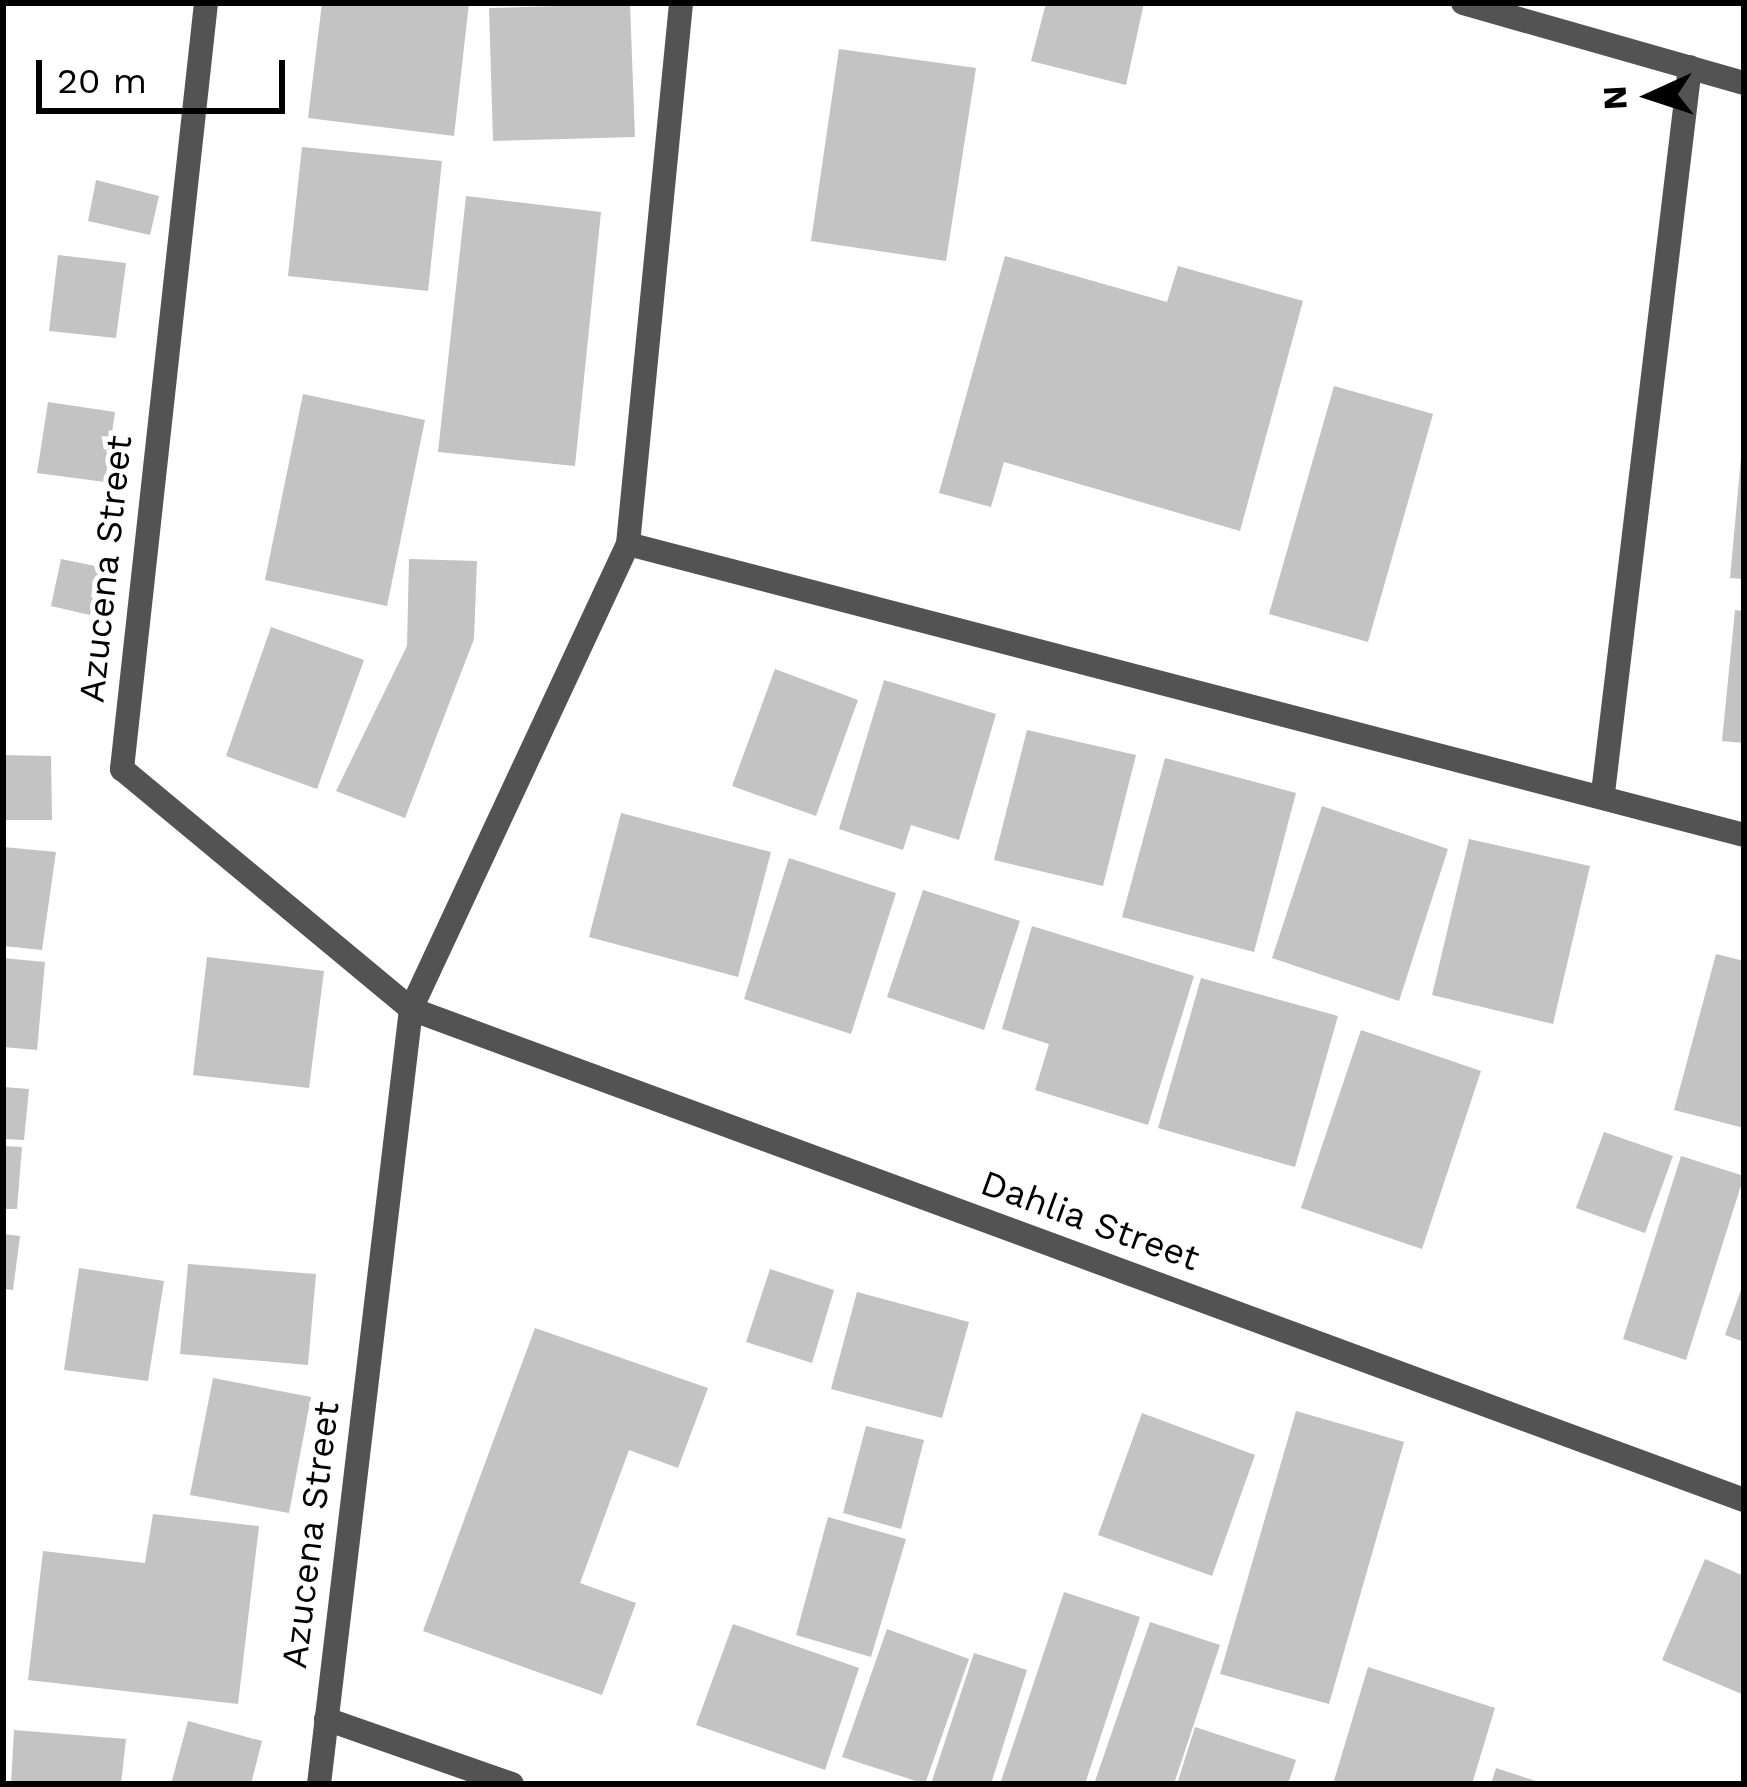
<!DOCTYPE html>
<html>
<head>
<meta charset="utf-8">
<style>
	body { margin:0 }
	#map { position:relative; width:1747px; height:1787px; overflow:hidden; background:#fff; font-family:"Work Sans",sans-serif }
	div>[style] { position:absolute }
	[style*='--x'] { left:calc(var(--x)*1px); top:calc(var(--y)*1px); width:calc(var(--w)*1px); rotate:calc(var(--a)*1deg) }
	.building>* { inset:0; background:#c3c3c3 }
	.street>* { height:24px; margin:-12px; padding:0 12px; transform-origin:12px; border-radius:12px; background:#535353 }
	span { translate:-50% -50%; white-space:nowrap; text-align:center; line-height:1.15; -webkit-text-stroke:10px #fff; paint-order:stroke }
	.street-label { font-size:36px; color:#000 }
	.frame { position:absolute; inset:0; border:6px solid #000; pointer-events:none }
	.north { position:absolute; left:1591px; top:36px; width:120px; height:120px; -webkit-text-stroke:9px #fff; paint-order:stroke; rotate:267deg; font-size:33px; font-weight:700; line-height:48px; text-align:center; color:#000 }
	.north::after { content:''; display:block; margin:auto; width:42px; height:54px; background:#000; clip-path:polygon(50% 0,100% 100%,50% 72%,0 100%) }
	.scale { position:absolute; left:36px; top:60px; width:249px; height:54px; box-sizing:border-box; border:6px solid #000; border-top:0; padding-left:15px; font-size:36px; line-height:42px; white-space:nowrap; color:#000; -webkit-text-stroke:9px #fff; paint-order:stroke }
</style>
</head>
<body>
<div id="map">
	<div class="building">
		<i style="clip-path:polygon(322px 3px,469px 3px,454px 136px,308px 118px)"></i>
		<i style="clip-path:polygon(1046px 3px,1144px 3px,1126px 85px,1031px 61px)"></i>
		<i style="clip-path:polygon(630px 4px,635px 137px,493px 141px,489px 8px)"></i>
		<i style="clip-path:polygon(839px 49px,976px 68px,946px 261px,811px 241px)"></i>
		<i style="clip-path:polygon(302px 147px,442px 161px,428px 291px,288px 276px)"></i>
		<i style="clip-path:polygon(96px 180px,159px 196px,150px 235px,88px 221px)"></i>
		<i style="clip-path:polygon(466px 196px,601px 212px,575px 466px,438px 452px)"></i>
		<i style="clip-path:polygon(58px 255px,126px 263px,116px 338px,49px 331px)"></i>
		<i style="clip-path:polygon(1005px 256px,1167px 302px,1178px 266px,1303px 301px,1240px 531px,1004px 462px,991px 507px,939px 493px)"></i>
		<i style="clip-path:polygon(1334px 386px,1433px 414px,1368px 642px,1269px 614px)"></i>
		<i style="clip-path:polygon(303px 394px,425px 420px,387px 606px,265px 580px)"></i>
		<i style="clip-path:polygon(48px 402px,115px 412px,105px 482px,37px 473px)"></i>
		<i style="clip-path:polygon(1741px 458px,1744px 458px,1744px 579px,1730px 578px)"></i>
		<i style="clip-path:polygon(61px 559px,100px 567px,90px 615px,51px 606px)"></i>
		<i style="clip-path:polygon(409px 559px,477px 561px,474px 639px,405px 818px,336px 791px,407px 646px)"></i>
		<i style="clip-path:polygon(1735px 610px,1744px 611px,1744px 743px,1722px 741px)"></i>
		<i style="clip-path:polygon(271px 627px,364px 660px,317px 789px,226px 756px)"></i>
		<i style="clip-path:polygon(775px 669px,858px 700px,816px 816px,732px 786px)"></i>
		<i style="clip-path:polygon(884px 680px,996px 714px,959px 840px,911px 825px,903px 850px,839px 829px)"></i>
		<i style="clip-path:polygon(1027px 730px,1136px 755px,1103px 886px,994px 860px)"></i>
		<i style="clip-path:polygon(3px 755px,51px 756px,52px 820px,3px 820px)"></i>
		<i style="clip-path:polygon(1165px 758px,1296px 793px,1254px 952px,1122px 917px)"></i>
		<i style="clip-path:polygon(1322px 806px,1448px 849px,1399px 1001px,1272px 958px)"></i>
		<i style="clip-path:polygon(621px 813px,771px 852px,738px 977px,589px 937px)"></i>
		<i style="clip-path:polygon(1469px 839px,1590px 866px,1553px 1024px,1432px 995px)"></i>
		<i style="clip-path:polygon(3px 847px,56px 852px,42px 950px,3px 946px)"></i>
		<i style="clip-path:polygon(789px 858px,896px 893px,851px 1034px,744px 999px)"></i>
		<i style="clip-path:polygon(923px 890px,1020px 921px,984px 1030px,887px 997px)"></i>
		<i style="clip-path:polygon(1032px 926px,1194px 976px,1148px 1125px,1035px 1090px,1049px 1044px,1002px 1029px)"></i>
		<i style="clip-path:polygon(1716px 954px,1744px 961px,1744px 1128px,1674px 1110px)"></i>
		<i style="clip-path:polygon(207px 957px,324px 971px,309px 1088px,193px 1075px)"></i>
		<i style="clip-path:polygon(3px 958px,45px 962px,37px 1050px,3px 1047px)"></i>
		<i style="clip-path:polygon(1201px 978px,1338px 1016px,1295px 1167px,1158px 1128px)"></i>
		<i style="clip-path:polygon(1361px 1030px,1481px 1071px,1422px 1249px,1301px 1208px)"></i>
		<i style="clip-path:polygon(3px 1087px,29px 1089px,24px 1140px,3px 1139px)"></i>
		<i style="clip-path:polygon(1604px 1132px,1673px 1156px,1645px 1233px,1576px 1208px)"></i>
		<i style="clip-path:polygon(3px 1146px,22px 1147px,17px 1209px,3px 1209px)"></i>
		<i style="clip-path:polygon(1681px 1156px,1744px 1176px,1686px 1360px,1623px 1339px)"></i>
		<i style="clip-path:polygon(3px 1234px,20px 1236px,13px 1290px,3px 1289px)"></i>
		<i style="clip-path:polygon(188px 1264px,316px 1274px,308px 1365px,180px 1354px)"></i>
		<i style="clip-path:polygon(79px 1268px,164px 1281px,148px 1381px,64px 1370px)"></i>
		<i style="clip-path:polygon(770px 1269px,834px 1290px,812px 1363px,746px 1342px)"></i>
		<i style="clip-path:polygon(1743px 1284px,1744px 1284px,1744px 1342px,1725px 1335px)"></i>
		<i style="clip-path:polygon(857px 1292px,969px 1322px,942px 1418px,831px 1389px)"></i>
		<i style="clip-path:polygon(535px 1328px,708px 1388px,678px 1468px,629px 1450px,580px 1583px,636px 1603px,602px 1695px,423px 1631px)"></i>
		<i style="clip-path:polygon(213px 1378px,311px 1397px,289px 1513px,190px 1495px)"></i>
		<i style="clip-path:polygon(1296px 1411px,1404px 1442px,1329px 1704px,1220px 1674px)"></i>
		<i style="clip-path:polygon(1142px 1413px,1255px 1455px,1212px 1576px,1098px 1535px)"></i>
		<i style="clip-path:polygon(866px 1426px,924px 1440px,901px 1529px,843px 1513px)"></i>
		<i style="clip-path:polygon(153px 1514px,259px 1526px,238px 1704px,28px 1680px,43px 1551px,145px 1563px)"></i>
		<i style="clip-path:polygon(828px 1517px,906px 1539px,871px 1657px,796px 1635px)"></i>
		<i style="clip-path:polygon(1705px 1559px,1744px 1576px,1744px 1695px,1662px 1660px)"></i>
		<i style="clip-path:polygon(1064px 1592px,1140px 1617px,1085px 1784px,1000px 1784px)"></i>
		<i style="clip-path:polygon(1150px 1622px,1220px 1645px,1174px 1784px,1094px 1784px)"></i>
		<i style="clip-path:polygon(733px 1624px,859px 1668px,825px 1770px,696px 1725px)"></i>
		<i style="clip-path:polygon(887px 1629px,969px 1659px,925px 1784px,842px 1757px)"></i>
		<i style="clip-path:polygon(974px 1653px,1027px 1670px,991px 1784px,931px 1784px)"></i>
		<i style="clip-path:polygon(1368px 1667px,1495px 1708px,1472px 1784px,1333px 1784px)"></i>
		<i style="clip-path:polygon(188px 1721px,262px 1741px,251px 1784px,171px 1784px)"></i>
		<i style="clip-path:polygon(1195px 1727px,1296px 1760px,1288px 1784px,1177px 1784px)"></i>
		<i style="clip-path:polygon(14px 1730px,126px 1739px,121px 1784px,11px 1784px)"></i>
		<i style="clip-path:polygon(1496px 1768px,1542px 1783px,1542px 1784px,1491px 1784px)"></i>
	</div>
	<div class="street">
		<i style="--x:206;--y:3;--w:771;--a:96.26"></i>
		<i style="--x:122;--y:769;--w:376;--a:39.7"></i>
		<i style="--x:411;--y:1009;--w:1421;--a:20.22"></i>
		<i style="--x:1463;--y:3;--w:292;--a:15.9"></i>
		<i style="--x:628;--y:544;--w:1153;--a:14.61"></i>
		<i style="--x:1603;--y:793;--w:731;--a:-83.17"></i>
		<i style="--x:326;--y:1719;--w:197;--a:19.3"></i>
		<i style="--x:319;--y:1784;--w:780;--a:-83.23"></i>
		<i style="--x:411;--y:1009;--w:513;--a:-64.98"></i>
		<i style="--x:628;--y:544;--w:544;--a:-84.4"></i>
	</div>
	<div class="street-label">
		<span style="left:106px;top:569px;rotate:-84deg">Azucena Street</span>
		<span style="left:1090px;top:1221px;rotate:20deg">Dahlia Street</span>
		<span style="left:311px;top:1535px;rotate:-83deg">Azucena Street</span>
	</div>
	<div class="frame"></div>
	<div class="north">N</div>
	<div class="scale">20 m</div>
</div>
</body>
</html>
